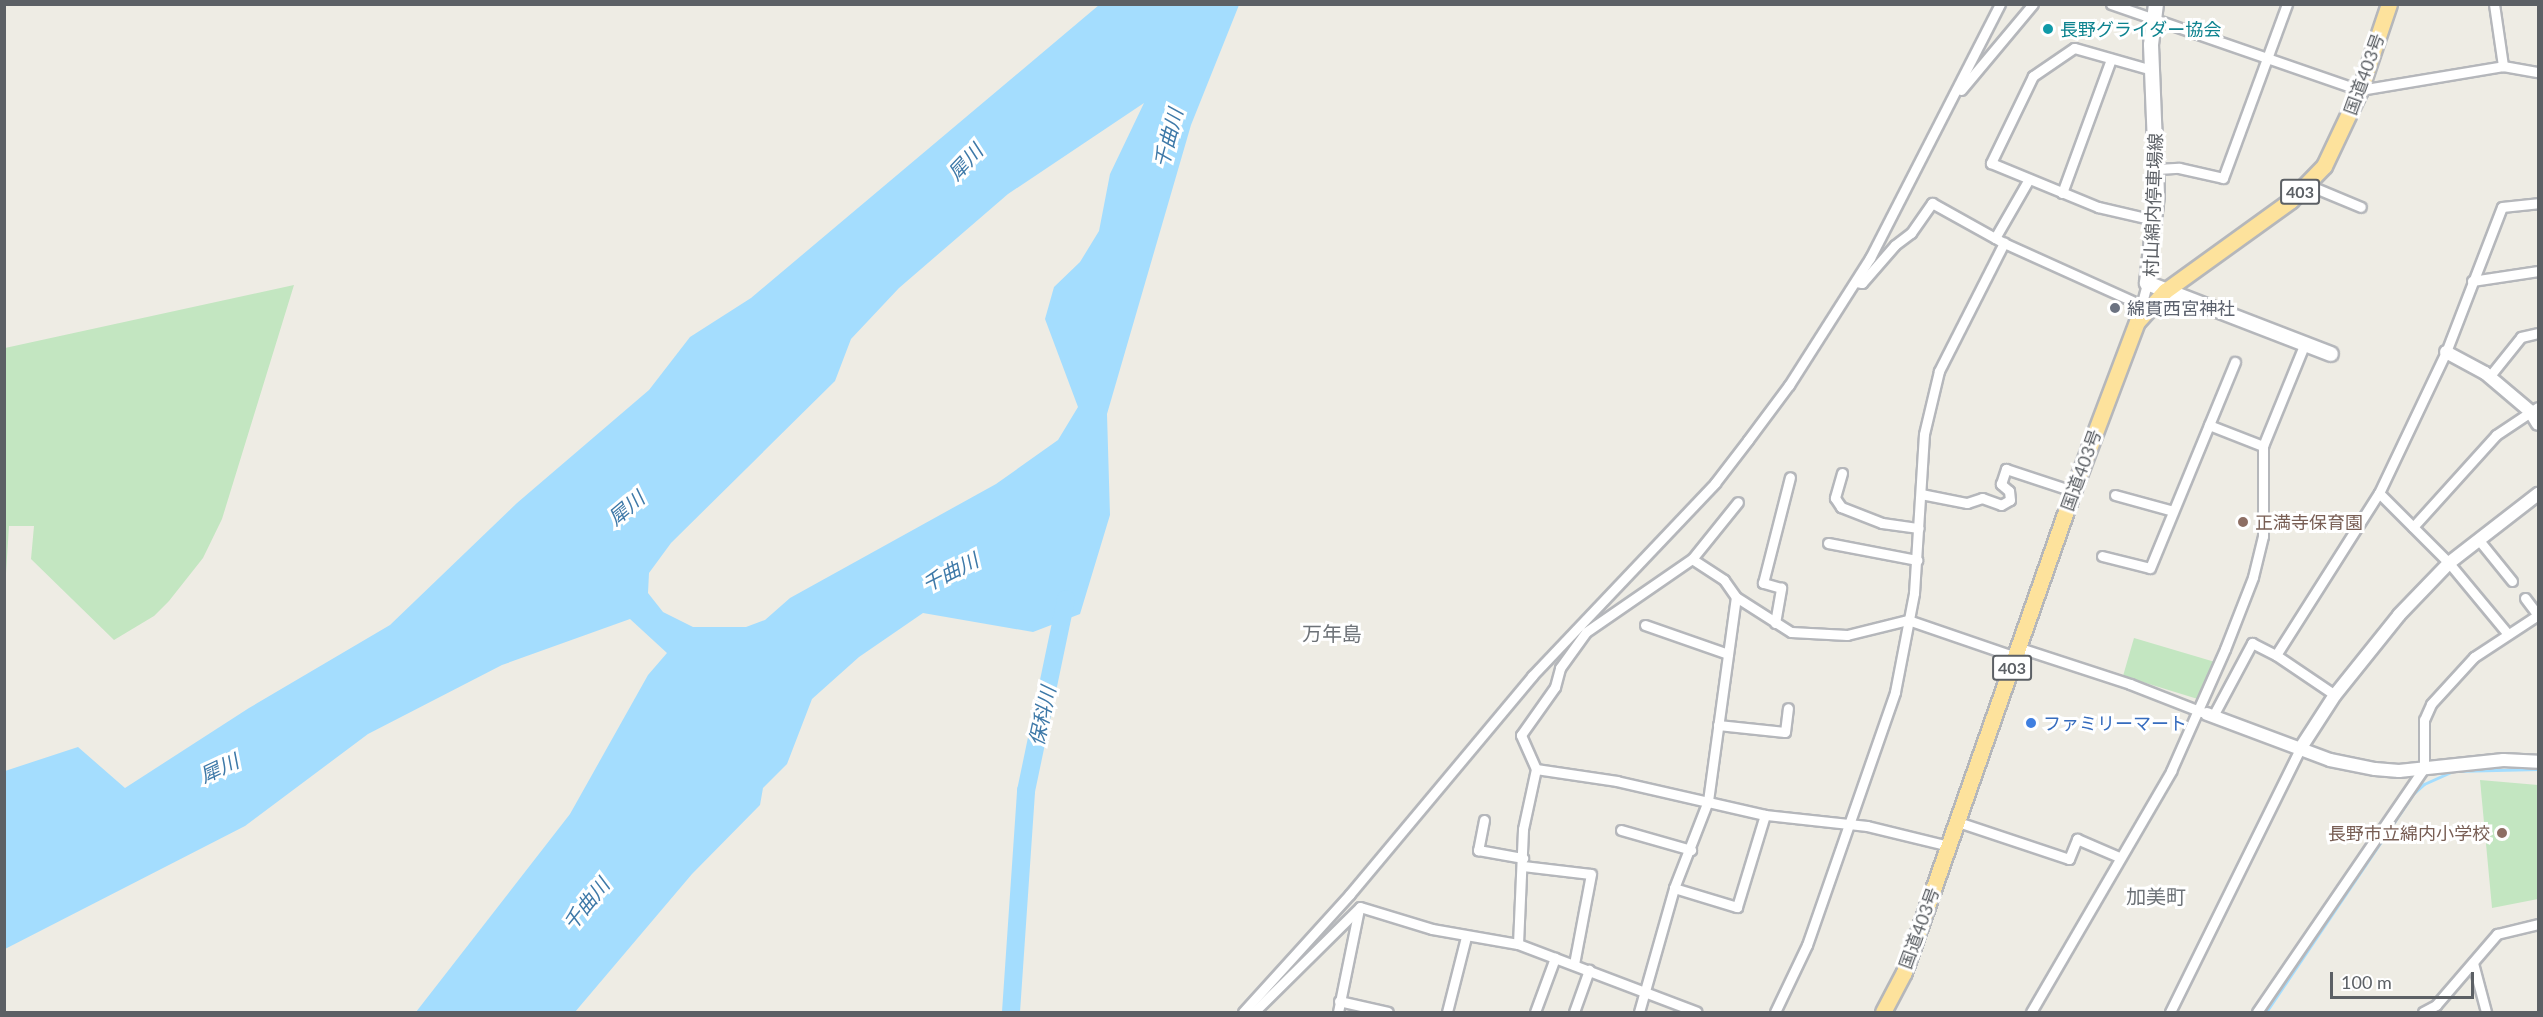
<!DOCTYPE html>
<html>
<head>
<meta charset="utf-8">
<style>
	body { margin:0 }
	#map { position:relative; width:2543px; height:1017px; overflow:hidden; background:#eeece4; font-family:Lato,"Noto Sans JP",sans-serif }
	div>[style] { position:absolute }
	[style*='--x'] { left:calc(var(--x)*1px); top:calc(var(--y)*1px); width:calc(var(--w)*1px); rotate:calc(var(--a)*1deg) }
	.green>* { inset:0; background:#c3e6c1 }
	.water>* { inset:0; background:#a4ddfe }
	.stream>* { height:3px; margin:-1.5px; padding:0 1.5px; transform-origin:1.5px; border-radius:1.5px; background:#a4ddfe }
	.river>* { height:18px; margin:-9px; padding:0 9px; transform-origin:9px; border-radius:9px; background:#a4ddfe }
	.roads { filter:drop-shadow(2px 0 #b5b7bb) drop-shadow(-2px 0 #b5b7bb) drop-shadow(0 2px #b5b7bb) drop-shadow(0 -2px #b5b7bb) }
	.minor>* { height:9px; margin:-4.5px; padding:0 4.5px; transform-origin:4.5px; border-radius:4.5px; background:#fff }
	.tertiary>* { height:12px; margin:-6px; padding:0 6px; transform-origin:6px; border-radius:6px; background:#fff }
	.secondary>* { height:14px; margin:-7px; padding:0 7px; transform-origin:7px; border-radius:7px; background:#fff }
	.trunk>* { height:15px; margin:-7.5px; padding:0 7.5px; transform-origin:7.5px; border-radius:7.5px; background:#fde29c }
	.dots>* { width:16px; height:16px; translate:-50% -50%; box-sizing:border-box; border:3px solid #fff; border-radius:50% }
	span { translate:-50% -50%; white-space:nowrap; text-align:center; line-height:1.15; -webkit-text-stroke:6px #fff; paint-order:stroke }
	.shield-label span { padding:2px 4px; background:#fff; border:2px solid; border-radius:4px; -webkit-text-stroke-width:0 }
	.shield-label { font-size:16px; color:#5c6065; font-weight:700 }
	.culture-label { font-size:18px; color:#0d838f }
	.left { translate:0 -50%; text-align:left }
	.street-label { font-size:18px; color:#5c6065 }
	.worship-label { font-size:18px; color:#5b616d }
	.education-label { font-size:18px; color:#785e54 }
	.right { translate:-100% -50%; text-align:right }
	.shop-label { font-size:18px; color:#366cbe }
	.water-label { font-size:20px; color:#3e79a8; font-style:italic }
	.neighbourhood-label { font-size:20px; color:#6d7277 }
	.frame { position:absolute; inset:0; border:6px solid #5c6065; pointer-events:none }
	.scale { position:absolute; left:2330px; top:972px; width:144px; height:27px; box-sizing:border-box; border:3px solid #5c6065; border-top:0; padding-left:8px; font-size:18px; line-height:21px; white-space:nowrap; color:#5c6065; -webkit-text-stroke:4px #fff; paint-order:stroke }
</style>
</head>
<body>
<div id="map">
	<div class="green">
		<i style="clip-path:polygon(294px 285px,222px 519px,203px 558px,169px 601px,154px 616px,114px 640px,31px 559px,34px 526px,9px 526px,5px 589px,5px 348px)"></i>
		<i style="clip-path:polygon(2134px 638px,2215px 662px,2201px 700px,2123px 676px)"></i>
		<i style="clip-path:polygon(2480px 780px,2538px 785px,2538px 899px,2492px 908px)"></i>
	</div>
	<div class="water">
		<i style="clip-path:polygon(evenodd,1099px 5px,1239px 5px,1191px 125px,1107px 414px,1110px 515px,1080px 614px,1033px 632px,923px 613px,859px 657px,812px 699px,787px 764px,763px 788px,760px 805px,692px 874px,575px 1012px,416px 1012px,570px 814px,648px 675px,667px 653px,630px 619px,502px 665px,368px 734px,245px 826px,5px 949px,5px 771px,78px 747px,125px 788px,249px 708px,390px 625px,517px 503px,649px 390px,690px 337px,751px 298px,1099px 5px,1144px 103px,1110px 174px,1099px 231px,1080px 262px,1054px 287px,1045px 319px,1078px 407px,1058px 440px,996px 484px,790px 598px,765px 620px,746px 627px,693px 627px,663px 612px,648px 593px,649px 573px,671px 543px,835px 381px,851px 339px,899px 288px,1008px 194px,1144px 103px)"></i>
	</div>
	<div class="stream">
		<i style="--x:2266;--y:1012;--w:263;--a:-56"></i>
		<i style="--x:2413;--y:794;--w:15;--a:-42"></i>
		<i style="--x:2424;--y:784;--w:32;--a:-24"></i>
		<i style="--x:2453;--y:771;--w:85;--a:-1.3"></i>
	</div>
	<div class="river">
		<i style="--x:1011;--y:1012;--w:222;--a:-86.1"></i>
		<i style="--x:1026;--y:791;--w:196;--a:-78.2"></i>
	</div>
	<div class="roads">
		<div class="minor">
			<i style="--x:2111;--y:4;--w:263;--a:19.1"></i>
			<i style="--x:2360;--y:90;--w:145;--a:-9.5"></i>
			<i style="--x:2503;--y:66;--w:36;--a:10"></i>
			<i style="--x:2494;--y:4;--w:63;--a:81.7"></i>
			<i style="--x:2152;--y:70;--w:81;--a:-164.2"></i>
			<i style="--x:2074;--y:48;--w:50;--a:145.7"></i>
			<i style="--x:2033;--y:76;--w:97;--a:115.8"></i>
			<i style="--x:1991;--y:163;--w:116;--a:22.4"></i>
			<i style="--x:2098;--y:207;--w:57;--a:13.1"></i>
			<i style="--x:1961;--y:90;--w:112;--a:-50.1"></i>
			<i style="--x:2157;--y:169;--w:22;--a:-3"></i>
			<i style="--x:2179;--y:168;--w:45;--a:12.8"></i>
			<i style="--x:2223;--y:178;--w:185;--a:-69.8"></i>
			<i style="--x:2308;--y:185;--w:57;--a:22.5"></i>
			<i style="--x:2062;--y:193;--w:143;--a:-69.9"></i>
			<i style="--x:1995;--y:238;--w:68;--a:-60"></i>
			<i style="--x:2472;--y:281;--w:67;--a:-8.6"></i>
			<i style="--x:1856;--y:282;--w:6;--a:9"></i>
			<i style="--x:1862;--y:283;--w:50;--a:-49"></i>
			<i style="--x:1895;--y:245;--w:20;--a:-37"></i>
			<i style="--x:1911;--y:233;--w:37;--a:-55"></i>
			<i style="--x:1932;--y:203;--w:82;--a:29.1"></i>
			<i style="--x:2004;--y:243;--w:150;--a:24.3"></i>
			<i style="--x:2140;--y:310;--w:28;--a:-75"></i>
			<i style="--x:2489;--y:377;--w:51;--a:-51.3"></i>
			<i style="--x:2521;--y:337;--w:17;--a:-13"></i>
			<i style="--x:2209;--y:425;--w:58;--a:21.3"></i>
			<i style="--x:1842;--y:473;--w:26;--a:106"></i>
			<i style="--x:1835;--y:498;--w:11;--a:56"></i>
			<i style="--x:1841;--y:507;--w:44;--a:21.3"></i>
			<i style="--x:1882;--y:523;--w:37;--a:8"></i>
			<i style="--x:2379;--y:493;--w:156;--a:-64.6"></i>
			<i style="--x:2446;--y:352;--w:155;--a:-68.9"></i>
			<i style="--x:2502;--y:207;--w:36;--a:-6"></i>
			<i style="--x:1921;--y:494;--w:47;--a:11.1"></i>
			<i style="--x:1967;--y:503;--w:16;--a:-18"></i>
			<i style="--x:1982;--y:498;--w:20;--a:20"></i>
			<i style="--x:2001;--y:505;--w:10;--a:-29"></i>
			<i style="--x:2010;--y:500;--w:9;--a:-96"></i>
			<i style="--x:2009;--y:491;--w:11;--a:-139"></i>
			<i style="--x:2001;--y:484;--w:16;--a:-72"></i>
			<i style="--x:2006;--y:469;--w:71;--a:18.2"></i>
			<i style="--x:2115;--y:495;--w:60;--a:15.4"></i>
			<i style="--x:2413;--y:527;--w:124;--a:-47.9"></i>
			<i style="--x:2496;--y:435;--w:50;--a:-33.7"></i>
			<i style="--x:2478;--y:539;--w:54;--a:51"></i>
			<i style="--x:1828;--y:543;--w:91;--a:10.8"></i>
			<i style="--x:2102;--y:556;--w:49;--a:14"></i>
			<i style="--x:2150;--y:568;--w:223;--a:-67.6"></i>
			<i style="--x:1692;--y:559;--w:73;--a:-51.1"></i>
			<i style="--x:2525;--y:598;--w:21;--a:53"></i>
			<i style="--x:1775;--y:623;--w:36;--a:-80"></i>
			<i style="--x:1781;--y:588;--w:19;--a:-164"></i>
			<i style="--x:1763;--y:583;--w:109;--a:-75.7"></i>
			<i style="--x:1645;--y:625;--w:88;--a:19.3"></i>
			<i style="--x:2020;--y:648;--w:116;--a:18.1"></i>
			<i style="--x:2130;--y:684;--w:77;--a:21.3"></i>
			<i style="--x:2335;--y:695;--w:71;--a:-145.9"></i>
			<i style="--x:2276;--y:655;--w:192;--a:-57.6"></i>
			<i style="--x:2379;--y:493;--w:99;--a:45"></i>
			<i style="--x:2449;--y:563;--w:92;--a:50.3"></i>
			<i style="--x:2213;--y:716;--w:83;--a:-61.9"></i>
			<i style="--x:2252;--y:643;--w:27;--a:27"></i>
			<i style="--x:1718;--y:725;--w:67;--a:6"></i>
			<i style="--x:1785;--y:732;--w:24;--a:-83"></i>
			<i style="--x:1484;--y:820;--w:31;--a:101"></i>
			<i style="--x:1478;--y:850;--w:46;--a:10.1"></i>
			<i style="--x:1958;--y:822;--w:117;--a:18.4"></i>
			<i style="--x:2069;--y:859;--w:22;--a:-68"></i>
			<i style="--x:2077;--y:839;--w:46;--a:23.2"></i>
			<i style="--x:1621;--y:830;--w:73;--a:15.9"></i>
			<i style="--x:1949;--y:846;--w:84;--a:-166.3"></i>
			<i style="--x:1867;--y:826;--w:103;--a:-173.8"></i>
			<i style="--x:1765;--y:815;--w:152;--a:-167.1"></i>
			<i style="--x:1617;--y:781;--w:82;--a:-171.6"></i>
			<i style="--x:1536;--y:769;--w:37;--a:-114"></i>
			<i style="--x:1521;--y:735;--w:59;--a:-54.7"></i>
			<i style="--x:1555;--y:687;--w:20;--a:-75"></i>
			<i style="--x:1560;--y:668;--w:44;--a:-54.2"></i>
			<i style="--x:1586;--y:632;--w:129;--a:-34.6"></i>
			<i style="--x:1692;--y:559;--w:38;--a:33"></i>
			<i style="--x:1724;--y:580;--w:21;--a:55"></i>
			<i style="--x:1736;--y:597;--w:65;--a:32.5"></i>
			<i style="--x:1791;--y:632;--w:56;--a:3.1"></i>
			<i style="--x:1847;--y:635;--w:63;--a:-13.8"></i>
			<i style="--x:1908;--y:620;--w:114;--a:18.9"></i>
			<i style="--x:1523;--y:866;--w:68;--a:6.7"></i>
			<i style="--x:1591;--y:874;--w:92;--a:100.7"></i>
			<i style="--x:1674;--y:888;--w:66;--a:16.8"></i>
			<i style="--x:1737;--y:907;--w:96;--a:-73.1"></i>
			<i style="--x:1360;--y:907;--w:75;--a:17"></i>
			<i style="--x:1432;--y:929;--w:87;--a:9.9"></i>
			<i style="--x:1518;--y:944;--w:191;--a:20.8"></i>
			<i style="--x:1518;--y:944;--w:115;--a:-87.5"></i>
			<i style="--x:1523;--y:829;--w:61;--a:-77.8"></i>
			<i style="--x:2473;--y:963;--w:51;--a:75.1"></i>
			<i style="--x:1339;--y:1001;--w:50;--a:12.7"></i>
			<i style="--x:1243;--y:1012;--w:159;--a:-47.8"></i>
			<i style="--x:1350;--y:894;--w:284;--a:-50.1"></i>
			<i style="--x:1532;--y:676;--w:266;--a:-46.5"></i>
			<i style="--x:1715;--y:483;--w:54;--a:-52.5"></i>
			<i style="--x:1748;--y:440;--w:69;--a:-53.3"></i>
			<i style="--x:1789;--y:385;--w:151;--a:-57.5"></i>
			<i style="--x:1870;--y:258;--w:285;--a:-62.9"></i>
			<i style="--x:1254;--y:1012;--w:149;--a:-44.7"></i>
			<i style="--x:1338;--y:1012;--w:105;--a:-78.5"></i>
			<i style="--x:1447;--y:1012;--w:77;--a:-75.8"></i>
			<i style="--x:1535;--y:1012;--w:58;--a:-69.7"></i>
			<i style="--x:1574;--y:1012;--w:45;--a:-70.3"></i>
			<i style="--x:1639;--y:1012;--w:129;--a:-74.2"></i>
			<i style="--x:1674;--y:888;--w:93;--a:-68.7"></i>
			<i style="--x:1708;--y:801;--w:206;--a:-82.2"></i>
			<i style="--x:1775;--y:1012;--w:74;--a:-64.5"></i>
			<i style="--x:1807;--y:945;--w:268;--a:-70.8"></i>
			<i style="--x:1895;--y:692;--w:101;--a:-79.1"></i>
			<i style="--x:1914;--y:593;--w:159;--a:-86.4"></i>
			<i style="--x:1924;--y:434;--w:65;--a:-76.6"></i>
			<i style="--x:1939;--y:371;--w:144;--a:-63.1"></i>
			<i style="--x:2031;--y:1012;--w:279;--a:-59.8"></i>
			<i style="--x:2171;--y:771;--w:133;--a:-66.1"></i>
			<i style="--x:2225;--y:649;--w:77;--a:-68.7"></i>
			<i style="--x:2253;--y:577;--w:42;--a:-76.3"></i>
			<i style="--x:2263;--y:536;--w:90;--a:-90"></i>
			<i style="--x:2263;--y:446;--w:111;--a:-67.8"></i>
			<i style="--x:2170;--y:1012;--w:293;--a:-63.7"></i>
			<i style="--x:2257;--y:1012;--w:296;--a:-55.6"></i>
			<i style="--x:2424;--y:768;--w:48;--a:-90"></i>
			<i style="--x:2424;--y:720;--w:17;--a:-66"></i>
			<i style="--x:2431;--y:704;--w:64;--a:-47.5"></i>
			<i style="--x:2474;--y:657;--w:77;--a:-33.3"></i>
			<i style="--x:2423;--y:1012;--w:15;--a:-28"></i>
			<i style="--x:2436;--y:1005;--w:94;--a:-49.3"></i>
			<i style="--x:2497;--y:934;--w:42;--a:-13.7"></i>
		</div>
		<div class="tertiary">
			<i style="--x:2446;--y:352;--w:44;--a:28.3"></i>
			<i style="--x:2485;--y:373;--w:59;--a:40.2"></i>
			<i style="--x:2530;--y:411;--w:15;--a:58"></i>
			<i style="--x:2207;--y:714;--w:131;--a:20.5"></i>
			<i style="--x:2330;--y:760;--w:46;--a:11.3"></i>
			<i style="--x:2375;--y:769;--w:24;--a:5"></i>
			<i style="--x:2399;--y:771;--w:105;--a:-6"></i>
			<i style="--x:2503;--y:760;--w:35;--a:3"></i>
			<i style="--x:2300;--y:749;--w:64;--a:-57.1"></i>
			<i style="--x:2335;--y:695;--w:102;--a:-51.3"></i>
			<i style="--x:2399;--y:615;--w:72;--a:-46.1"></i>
			<i style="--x:2449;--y:563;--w:113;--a:-37.8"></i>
		</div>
		<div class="secondary">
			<i style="--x:2156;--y:4;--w:41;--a:97"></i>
			<i style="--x:2151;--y:45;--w:150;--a:87.7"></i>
			<i style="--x:2157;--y:195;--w:89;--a:96.5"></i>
			<i style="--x:2147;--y:283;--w:197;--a:21.1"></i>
		</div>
		<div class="trunk">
			<i style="--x:1883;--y:1012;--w:45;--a:-62.3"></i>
			<i style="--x:1904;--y:972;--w:510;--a:-70.64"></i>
			<i style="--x:2073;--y:491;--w:181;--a:-69.3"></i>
			<i style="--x:2137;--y:322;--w:42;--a:-47.9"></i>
			<i style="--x:2165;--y:291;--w:155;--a:-35.8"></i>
			<i style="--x:2291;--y:200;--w:47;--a:-45.9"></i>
			<i style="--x:2324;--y:166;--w:84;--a:-64.7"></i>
			<i style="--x:2360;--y:90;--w:91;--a:-71.4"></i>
		</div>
	</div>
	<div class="dots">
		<i style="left:2048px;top:29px;background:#0f9aa8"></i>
		<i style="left:2115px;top:308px;background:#6b7280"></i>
		<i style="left:2243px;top:522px;background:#8d6e63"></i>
		<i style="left:2031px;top:723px;background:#3f7fe0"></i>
		<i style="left:2502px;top:833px;background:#8d6e63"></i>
	</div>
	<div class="shield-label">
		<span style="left:2300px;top:192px">403</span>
		<span style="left:2012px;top:668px">403</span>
	</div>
	<div class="culture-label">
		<span class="left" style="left:2060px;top:29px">長野グライダー協会</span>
	</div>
	<div class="street-label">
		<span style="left:2364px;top:74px;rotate:-70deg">国道403号</span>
		<span style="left:2153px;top:205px;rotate:-88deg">村山綿内停車場線</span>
		<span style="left:2081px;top:470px;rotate:-70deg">国道403号</span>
		<span style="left:1919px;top:928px;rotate:-70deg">国道403号</span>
	</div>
	<div class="worship-label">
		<span class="left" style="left:2127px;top:308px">綿貫西宮神社</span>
	</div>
	<div class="education-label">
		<span class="left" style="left:2255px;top:522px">正満寺保育園</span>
		<span class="right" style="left:2490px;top:833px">長野市立綿内小学校</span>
	</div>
	<div class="shop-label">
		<span class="left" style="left:2043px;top:723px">ファミリーマート</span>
	</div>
	<div class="water-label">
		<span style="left:1168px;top:138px;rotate:-75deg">千曲川</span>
		<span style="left:965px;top:162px;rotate:-47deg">犀川</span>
		<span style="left:626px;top:508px;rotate:-40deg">犀川</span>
		<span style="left:950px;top:572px;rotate:-27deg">千曲川</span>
		<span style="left:1042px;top:716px;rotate:-78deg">保科川</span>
		<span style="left:219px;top:768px;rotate:-25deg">犀川</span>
		<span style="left:586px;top:904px;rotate:-51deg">千曲川</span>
	</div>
	<div class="neighbourhood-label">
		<span style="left:1332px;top:633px">万年島</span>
		<span style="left:2156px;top:896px">加美町</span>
	</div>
	<div class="frame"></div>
	<div class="scale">100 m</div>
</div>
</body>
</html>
